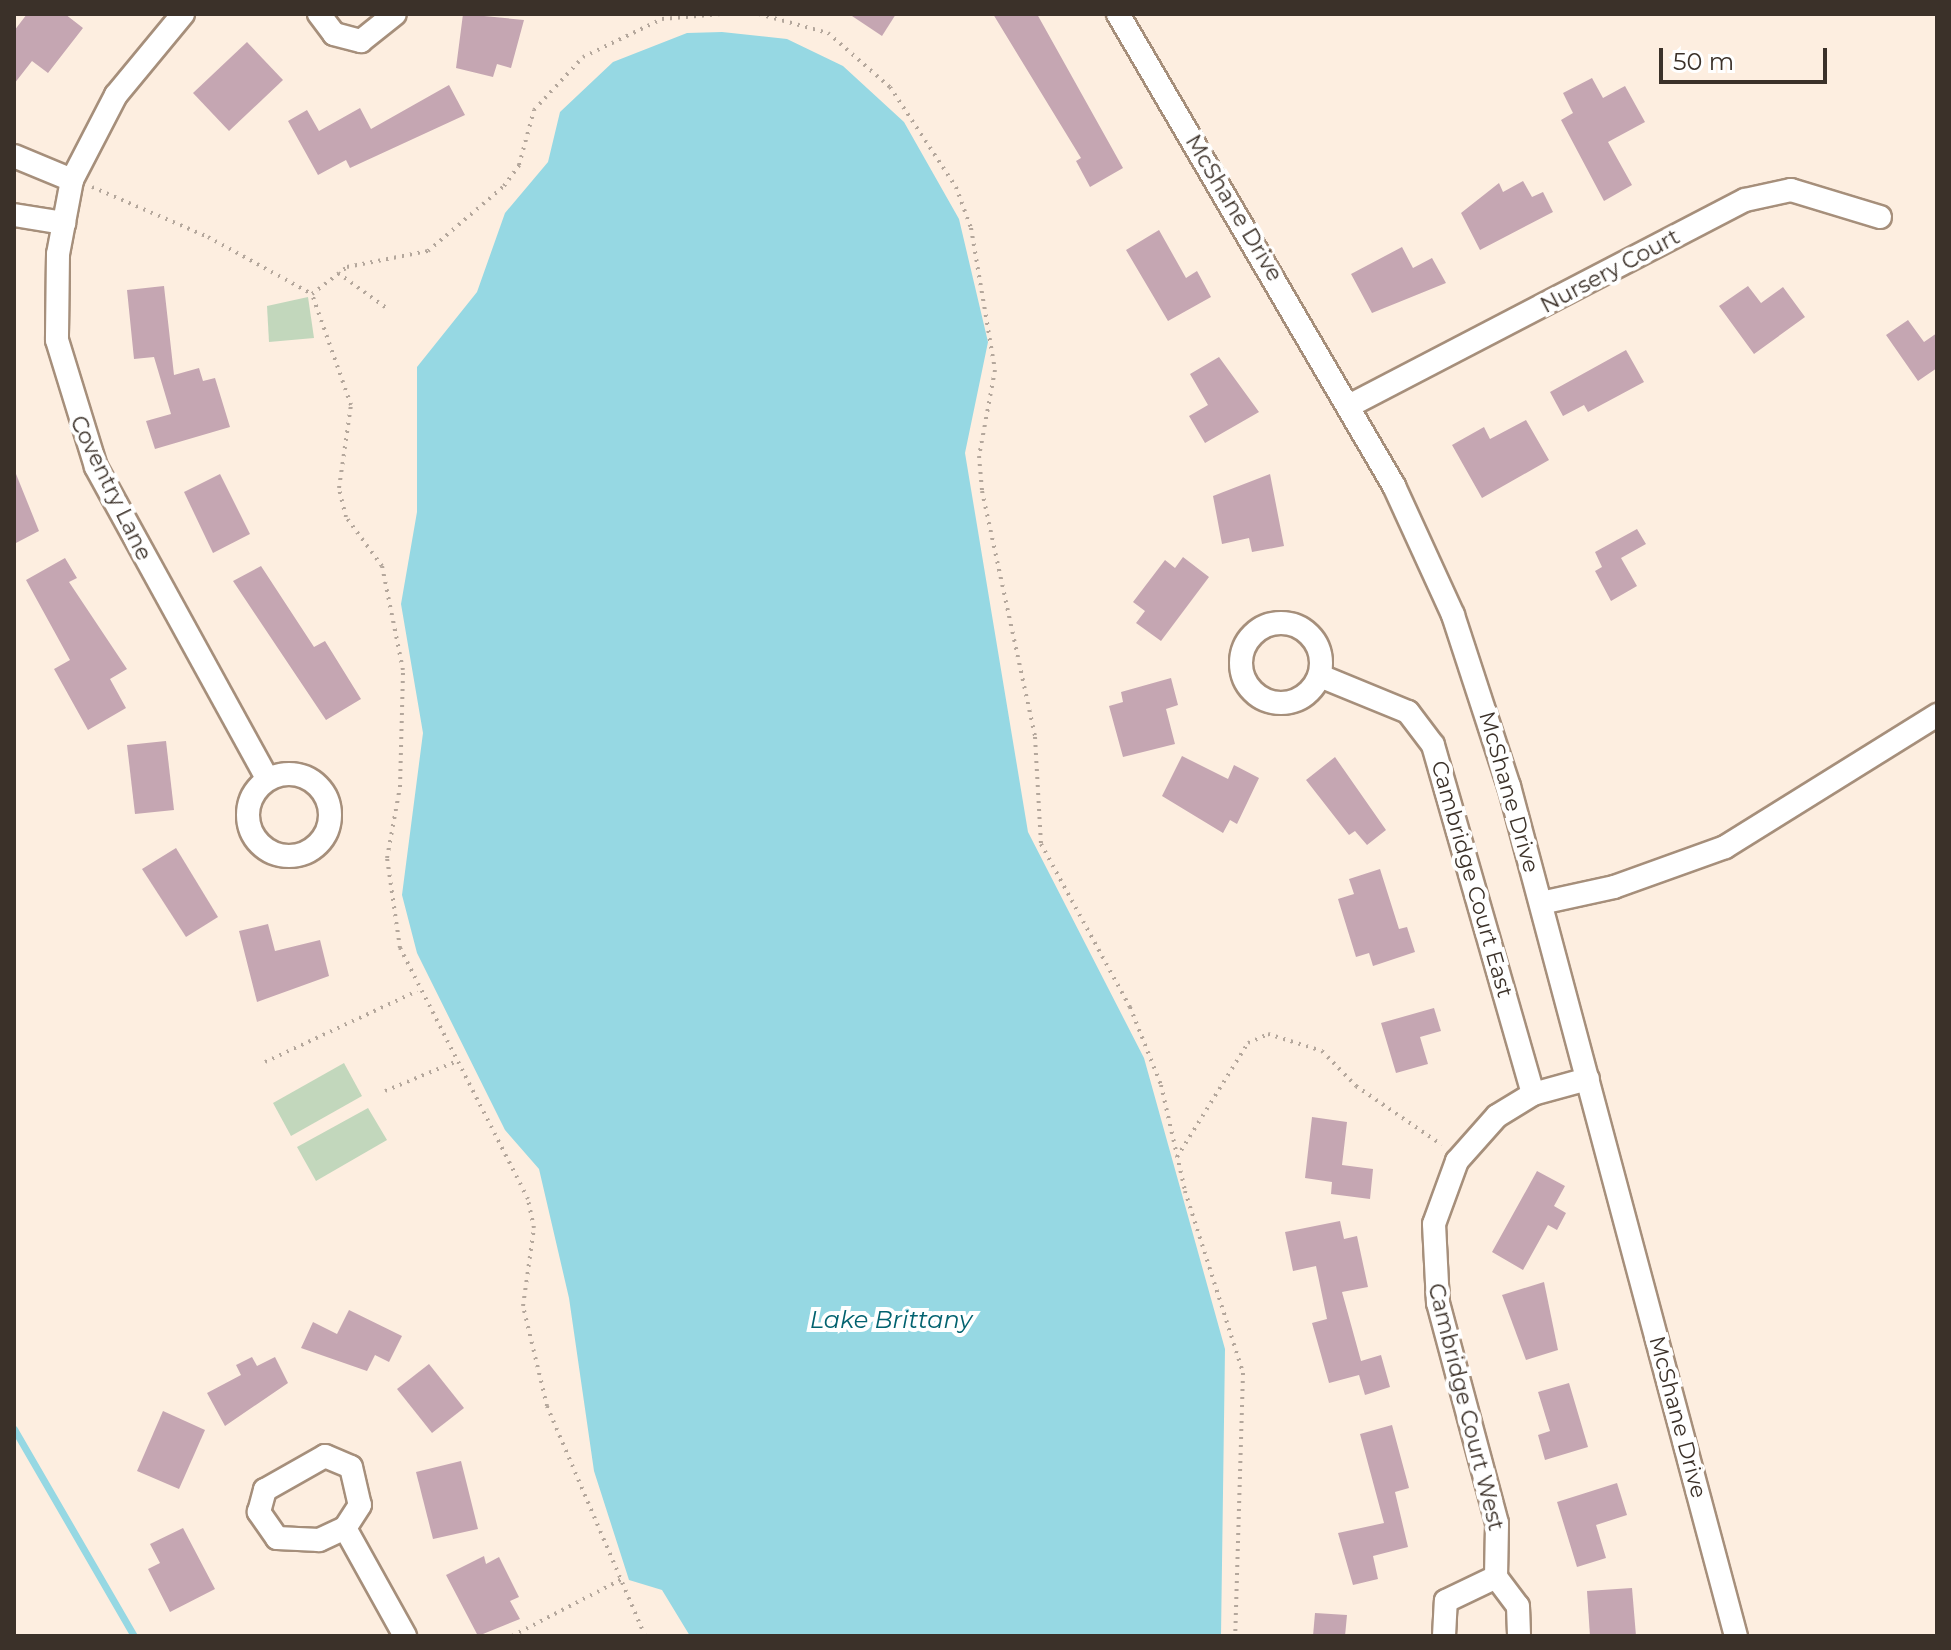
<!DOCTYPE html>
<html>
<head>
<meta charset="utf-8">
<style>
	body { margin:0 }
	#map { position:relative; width:1951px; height:1650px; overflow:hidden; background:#fdeee0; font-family:Montserrat,sans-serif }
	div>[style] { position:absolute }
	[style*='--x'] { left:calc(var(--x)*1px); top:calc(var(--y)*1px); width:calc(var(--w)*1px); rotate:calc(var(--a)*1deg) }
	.green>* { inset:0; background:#c2d7bc }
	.water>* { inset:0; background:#96d8e3 }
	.stream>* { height:7px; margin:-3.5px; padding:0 3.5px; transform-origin:3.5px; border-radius:3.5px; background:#96d8e3 }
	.building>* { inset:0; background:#c5a6b2 }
	.path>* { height:4px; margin-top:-2px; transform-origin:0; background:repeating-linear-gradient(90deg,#b4a79c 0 2px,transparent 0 8px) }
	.roads { filter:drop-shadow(2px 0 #a68f7b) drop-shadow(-2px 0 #a68f7b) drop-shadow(0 2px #a68f7b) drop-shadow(0 -2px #a68f7b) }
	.minor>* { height:22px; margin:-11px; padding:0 11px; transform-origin:11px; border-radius:11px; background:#fff }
	.minor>.ring { margin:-11px; padding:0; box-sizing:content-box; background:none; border:22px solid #fff; border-radius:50% }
	span { translate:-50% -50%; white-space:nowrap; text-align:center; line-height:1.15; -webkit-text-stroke:8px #fff; paint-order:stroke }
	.street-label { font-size:22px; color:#3b3129 }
	.water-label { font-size:24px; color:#02626f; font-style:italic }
	.frame { position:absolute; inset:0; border:16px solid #3b3129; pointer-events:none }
	.scale { position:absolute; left:1659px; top:48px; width:168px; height:36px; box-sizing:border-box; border:4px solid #3b3129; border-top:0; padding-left:10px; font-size:24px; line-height:28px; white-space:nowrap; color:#3b3129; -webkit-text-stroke:6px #fff; paint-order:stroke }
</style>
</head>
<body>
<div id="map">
	<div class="green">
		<i style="clip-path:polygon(308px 297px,314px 338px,269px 342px,267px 306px)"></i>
		<i style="clip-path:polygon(344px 1063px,362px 1096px,291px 1136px,273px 1103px)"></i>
		<i style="clip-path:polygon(368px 1108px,387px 1140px,316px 1181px,297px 1147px)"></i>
	</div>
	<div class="water">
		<i style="clip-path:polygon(722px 32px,787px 39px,843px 66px,904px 122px,959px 219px,988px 342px,965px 453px,1028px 832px,1144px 1058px,1225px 1349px,1221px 1636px,690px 1636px,662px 1590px,629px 1580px,594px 1471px,569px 1298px,539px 1169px,505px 1130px,417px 953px,402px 895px,423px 733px,401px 604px,417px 512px,417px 367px,477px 292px,505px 213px,548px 162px,560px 112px,613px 62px,687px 33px)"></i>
	</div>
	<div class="stream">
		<i style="--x:14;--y:1429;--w:239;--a:59.9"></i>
	</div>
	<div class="building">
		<i style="clip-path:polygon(27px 14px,65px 14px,83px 28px,48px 73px,32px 61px,14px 84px,14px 31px)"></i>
		<i style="clip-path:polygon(463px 14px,524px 20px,511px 68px,497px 64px,493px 77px,456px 68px)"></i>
		<i style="clip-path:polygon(849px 14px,896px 14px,882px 36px)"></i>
		<i style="clip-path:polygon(993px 14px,1037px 14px,1123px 168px,1090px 187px,1076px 161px,1081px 158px)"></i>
		<i style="clip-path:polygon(247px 42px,283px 80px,229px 131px,193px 93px)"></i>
		<i style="clip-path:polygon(1592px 78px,1603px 98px,1625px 86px,1645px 122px,1608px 142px,1632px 185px,1604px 201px,1561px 120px,1573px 113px,1563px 93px)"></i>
		<i style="clip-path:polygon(449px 85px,465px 115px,350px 168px,346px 160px,318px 175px,288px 121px,307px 110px,319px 131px,360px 108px,371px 129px)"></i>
		<i style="clip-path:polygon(1523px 181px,1532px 197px,1543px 192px,1553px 212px,1480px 250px,1461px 213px,1499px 183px,1503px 192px)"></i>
		<i style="clip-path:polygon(1159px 230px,1186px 278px,1197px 271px,1211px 297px,1168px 321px,1126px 250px)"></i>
		<i style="clip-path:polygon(1402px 247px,1413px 268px,1432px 258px,1446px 283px,1372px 313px,1351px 274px)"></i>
		<i style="clip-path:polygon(164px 286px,174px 375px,199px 368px,203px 381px,215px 378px,230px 427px,155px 449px,146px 421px,171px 414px,154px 357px,134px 359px,127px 290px)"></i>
		<i style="clip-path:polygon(1748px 286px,1761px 303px,1783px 287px,1805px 317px,1754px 354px,1719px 306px)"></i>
		<i style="clip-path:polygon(1908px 320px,1924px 342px,1937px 333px,1937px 368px,1918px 381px,1886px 335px)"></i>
		<i style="clip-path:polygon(1626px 350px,1644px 382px,1588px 412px,1584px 405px,1563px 416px,1550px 392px)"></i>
		<i style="clip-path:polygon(1219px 357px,1259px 412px,1205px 443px,1189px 416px,1208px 405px,1190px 374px)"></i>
		<i style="clip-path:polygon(1526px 420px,1549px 460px,1482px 498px,1452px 445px,1484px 427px,1490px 439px)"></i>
		<i style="clip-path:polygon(14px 469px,39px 531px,14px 544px)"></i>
		<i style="clip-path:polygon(220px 474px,250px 534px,213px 553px,184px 492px)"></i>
		<i style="clip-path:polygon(1270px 474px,1284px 546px,1252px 552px,1249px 538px,1222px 544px,1213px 496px)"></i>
		<i style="clip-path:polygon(1637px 529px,1646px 544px,1621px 558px,1637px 586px,1611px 601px,1595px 571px,1602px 567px,1595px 552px)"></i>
		<i style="clip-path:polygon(1183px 557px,1209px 577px,1161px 641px,1136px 623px,1145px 611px,1133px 602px,1165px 560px,1175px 568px)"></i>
		<i style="clip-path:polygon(65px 558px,77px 578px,69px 582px,127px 669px,110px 679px,126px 708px,88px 730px,54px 669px,70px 660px,26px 580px)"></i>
		<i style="clip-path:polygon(261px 566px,314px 647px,325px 641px,361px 699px,326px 720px,233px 581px)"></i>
		<i style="clip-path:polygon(1171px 678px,1178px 705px,1166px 709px,1175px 744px,1123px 757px,1109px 706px,1123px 702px,1121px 692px)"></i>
		<i style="clip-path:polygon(166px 741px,174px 810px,135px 814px,127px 745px)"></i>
		<i style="clip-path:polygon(1182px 756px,1228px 779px,1234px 765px,1259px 778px,1237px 824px,1230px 820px,1223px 833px,1162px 796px)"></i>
		<i style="clip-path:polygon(1335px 757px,1386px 830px,1367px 845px,1355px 831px,1349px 835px,1306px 780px)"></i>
		<i style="clip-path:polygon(176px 848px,218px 917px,186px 937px,142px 869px)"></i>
		<i style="clip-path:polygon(1380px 869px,1399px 929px,1407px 927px,1415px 952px,1373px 966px,1369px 953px,1356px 957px,1338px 899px,1354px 894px,1349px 879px)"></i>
		<i style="clip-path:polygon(268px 924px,275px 951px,320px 940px,329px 976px,257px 1002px,239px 931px)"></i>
		<i style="clip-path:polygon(1434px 1008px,1441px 1031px,1420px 1037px,1428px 1064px,1396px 1073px,1381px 1023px)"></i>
		<i style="clip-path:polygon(1312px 1117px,1347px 1122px,1342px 1165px,1373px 1169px,1370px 1199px,1331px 1194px,1332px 1182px,1305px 1178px)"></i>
		<i style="clip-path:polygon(1537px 1171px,1565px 1186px,1554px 1206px,1566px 1213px,1557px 1230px,1548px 1225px,1523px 1270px,1492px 1252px)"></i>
		<i style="clip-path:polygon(1340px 1221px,1344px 1239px,1357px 1236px,1368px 1287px,1342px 1292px,1361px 1361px,1381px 1355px,1390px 1387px,1365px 1395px,1359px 1375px,1329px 1383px,1312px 1323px,1327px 1319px,1316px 1266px,1293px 1271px,1285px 1232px)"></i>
		<i style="clip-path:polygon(1544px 1282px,1558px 1350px,1526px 1360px,1502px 1295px)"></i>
		<i style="clip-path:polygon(349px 1310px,402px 1336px,389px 1362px,375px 1355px,367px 1371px,301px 1348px,313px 1322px,337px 1334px)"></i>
		<i style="clip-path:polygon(252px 1357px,257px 1366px,275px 1357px,288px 1383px,225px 1426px,207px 1393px,241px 1375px,236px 1365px)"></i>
		<i style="clip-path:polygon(429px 1364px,464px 1408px,432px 1433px,397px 1389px)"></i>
		<i style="clip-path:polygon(1569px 1383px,1588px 1447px,1545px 1460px,1538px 1435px,1550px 1431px,1538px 1392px)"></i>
		<i style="clip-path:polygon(163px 1411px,205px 1430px,179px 1489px,137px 1471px)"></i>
		<i style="clip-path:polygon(1392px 1425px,1409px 1488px,1395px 1492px,1408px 1547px,1373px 1556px,1378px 1579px,1353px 1585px,1338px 1533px,1384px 1523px,1360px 1434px)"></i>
		<i style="clip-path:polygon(461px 1461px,478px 1529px,433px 1539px,416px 1472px)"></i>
		<i style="clip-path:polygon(1617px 1483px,1627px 1515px,1596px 1525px,1606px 1558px,1577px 1567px,1557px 1502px)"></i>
		<i style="clip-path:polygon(183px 1528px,215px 1589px,170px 1612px,148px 1569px,160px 1563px,150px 1544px)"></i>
		<i style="clip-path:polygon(484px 1556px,486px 1564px,499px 1557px,519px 1597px,510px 1601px,520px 1619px,478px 1636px,446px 1575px)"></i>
		<i style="clip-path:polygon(1632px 1588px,1636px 1636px,1590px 1636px,1587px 1591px)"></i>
		<i style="clip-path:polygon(1315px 1613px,1347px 1615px,1345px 1636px,1313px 1636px)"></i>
	</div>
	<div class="path">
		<i style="--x:759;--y:14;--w:72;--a:15.4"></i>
		<i style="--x:828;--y:33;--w:82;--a:41.1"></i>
		<i style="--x:890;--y:87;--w:120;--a:56.6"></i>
		<i style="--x:956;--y:187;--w:44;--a:69.9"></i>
		<i style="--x:971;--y:228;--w:144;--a:80.4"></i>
		<i style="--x:995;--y:370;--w:87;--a:100.5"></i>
		<i style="--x:979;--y:456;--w:35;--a:85"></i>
		<i style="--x:982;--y:491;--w:252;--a:77.8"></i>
		<i style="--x:1035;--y:737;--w:107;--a:86.8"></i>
		<i style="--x:1041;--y:844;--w:186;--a:61.4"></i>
		<i style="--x:1130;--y:1007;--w:84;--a:68.3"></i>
		<i style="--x:1161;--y:1085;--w:109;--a:77.2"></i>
		<i style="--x:1185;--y:1191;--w:191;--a:72.3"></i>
		<i style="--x:1243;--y:1373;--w:263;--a:91.7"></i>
		<i style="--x:92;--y:187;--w:126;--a:23.3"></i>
		<i style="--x:208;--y:237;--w:119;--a:28.7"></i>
		<i style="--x:338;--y:273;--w:62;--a:35.8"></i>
		<i style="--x:265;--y:1062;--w:168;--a:-25"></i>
		<i style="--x:385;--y:1091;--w:76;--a:-22.5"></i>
		<i style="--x:1177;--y:1157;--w:134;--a:-58.1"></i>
		<i style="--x:1248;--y:1043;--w:22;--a:-24"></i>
		<i style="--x:1268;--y:1034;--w:57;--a:17.5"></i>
		<i style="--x:1322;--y:1051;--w:49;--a:45.8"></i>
		<i style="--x:1356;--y:1086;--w:104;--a:34.5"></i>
		<i style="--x:512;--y:1636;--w:124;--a:-27.4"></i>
		<i style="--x:645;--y:1636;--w:250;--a:-113.1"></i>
		<i style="--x:547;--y:1406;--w:103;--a:-103.5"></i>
		<i style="--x:523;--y:1306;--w:79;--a:-82"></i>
		<i style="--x:534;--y:1228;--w:30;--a:-102"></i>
		<i style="--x:528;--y:1199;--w:282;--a:-117"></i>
		<i style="--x:400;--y:948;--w:91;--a:-98.2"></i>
		<i style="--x:387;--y:858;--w:72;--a:-79.6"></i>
		<i style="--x:400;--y:787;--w:117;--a:-88.5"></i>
		<i style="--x:403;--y:670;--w:106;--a:-101.4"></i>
		<i style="--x:382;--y:566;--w:61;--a:-126.3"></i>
		<i style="--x:346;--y:517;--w:30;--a:-104"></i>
		<i style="--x:339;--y:488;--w:84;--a:-81.8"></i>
		<i style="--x:351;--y:405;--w:118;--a:-109.4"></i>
		<i style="--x:312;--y:294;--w:44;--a:-37.6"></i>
		<i style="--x:347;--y:267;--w:83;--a:-11.2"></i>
		<i style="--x:428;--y:251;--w:100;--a:-40.5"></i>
		<i style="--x:504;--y:186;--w:26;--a:-54"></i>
		<i style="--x:519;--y:165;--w:57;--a:-74.7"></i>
		<i style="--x:534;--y:110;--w:72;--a:-47.2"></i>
		<i style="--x:583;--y:57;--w:88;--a:-25.7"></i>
		<i style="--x:662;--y:19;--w:59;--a:-4.8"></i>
	</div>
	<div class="roads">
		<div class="minor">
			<i style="--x:183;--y:14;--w:105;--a:129.6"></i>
			<i style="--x:116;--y:95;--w:96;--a:117.4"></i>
			<i style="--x:72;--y:180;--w:75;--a:100.7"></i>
			<i style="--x:58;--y:254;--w:86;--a:90.7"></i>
			<i style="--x:57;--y:340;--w:133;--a:72.9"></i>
			<i style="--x:96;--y:467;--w:355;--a:61.2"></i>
			<i style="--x:319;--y:14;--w:25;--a:53"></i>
			<i style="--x:334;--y:34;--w:28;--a:15"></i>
			<i style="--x:361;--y:41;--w:43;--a:-38.5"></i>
			<i style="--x:1118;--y:14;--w:547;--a:59.68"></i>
			<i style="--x:1394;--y:486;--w:142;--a:65.4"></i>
			<i style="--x:1453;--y:615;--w:180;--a:71.9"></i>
			<i style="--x:1509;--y:786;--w:880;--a:75.05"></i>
			<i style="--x:14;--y:156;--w:63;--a:22.5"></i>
			<i style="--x:14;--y:215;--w:51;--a:9.1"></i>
			<i style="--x:1349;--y:406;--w:446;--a:-27.5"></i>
			<i style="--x:1745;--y:200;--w:47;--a:-12.3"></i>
			<i style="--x:1791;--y:190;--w:93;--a:16.9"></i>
			<i class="ring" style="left:1241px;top:623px;width:58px;height:58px"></i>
			<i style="--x:1325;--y:678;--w:90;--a:22.3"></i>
			<i style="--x:1408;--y:712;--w:41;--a:52.9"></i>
			<i style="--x:1433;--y:745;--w:363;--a:74"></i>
			<i class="ring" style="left:248px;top:774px;width:60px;height:60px"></i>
			<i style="--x:1541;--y:903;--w:75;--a:-12.4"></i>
			<i style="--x:1614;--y:887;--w:118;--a:-19.8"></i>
			<i style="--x:1725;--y:847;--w:250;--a:-31.9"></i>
			<i style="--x:325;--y:1456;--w:28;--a:23"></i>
			<i style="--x:351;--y:1467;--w:39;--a:77"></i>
			<i style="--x:360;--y:1505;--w:27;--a:123"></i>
			<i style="--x:345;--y:1528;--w:29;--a:155"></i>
			<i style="--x:319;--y:1540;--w:42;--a:-177.3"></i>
			<i style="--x:277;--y:1538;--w:32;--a:-125"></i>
			<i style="--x:259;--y:1512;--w:23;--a:-75"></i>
			<i style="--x:265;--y:1490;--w:69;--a:-29.5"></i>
			<i style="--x:345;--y:1528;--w:124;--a:60.9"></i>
			<i style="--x:1496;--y:1577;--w:54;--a:-88.9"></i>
			<i style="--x:1497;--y:1523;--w:228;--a:-105"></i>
			<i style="--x:1438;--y:1303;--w:79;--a:-92.9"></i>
			<i style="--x:1434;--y:1224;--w:67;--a:-69.9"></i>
			<i style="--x:1457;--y:1161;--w:60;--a:-48.4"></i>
			<i style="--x:1497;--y:1116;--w:42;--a:-31.4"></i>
			<i style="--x:1533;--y:1094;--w:57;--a:-15.3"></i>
			<i style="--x:1444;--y:1636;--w:35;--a:-87"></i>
			<i style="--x:1446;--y:1601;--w:55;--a:-25.6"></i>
			<i style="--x:1496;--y:1577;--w:36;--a:53"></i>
			<i style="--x:1518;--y:1606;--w:30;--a:88"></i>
		</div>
	</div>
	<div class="street-label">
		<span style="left:1234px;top:208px;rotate:59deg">McShane Drive</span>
		<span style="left:1610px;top:271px;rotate:-28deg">Nursery Court</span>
		<span style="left:111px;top:488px;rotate:64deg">Coventry Lane</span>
		<span style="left:1509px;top:792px;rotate:74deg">McShane Drive</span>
		<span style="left:1472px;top:879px;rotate:74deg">Cambridge Court East</span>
		<span style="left:1466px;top:1407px;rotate:76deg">Cambridge Court West</span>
		<span style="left:1678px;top:1417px;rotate:75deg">McShane Drive</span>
	</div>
	<div class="water-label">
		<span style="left:891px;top:1320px">Lake Brittany</span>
	</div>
	<div class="frame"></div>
	<div class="scale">50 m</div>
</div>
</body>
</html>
